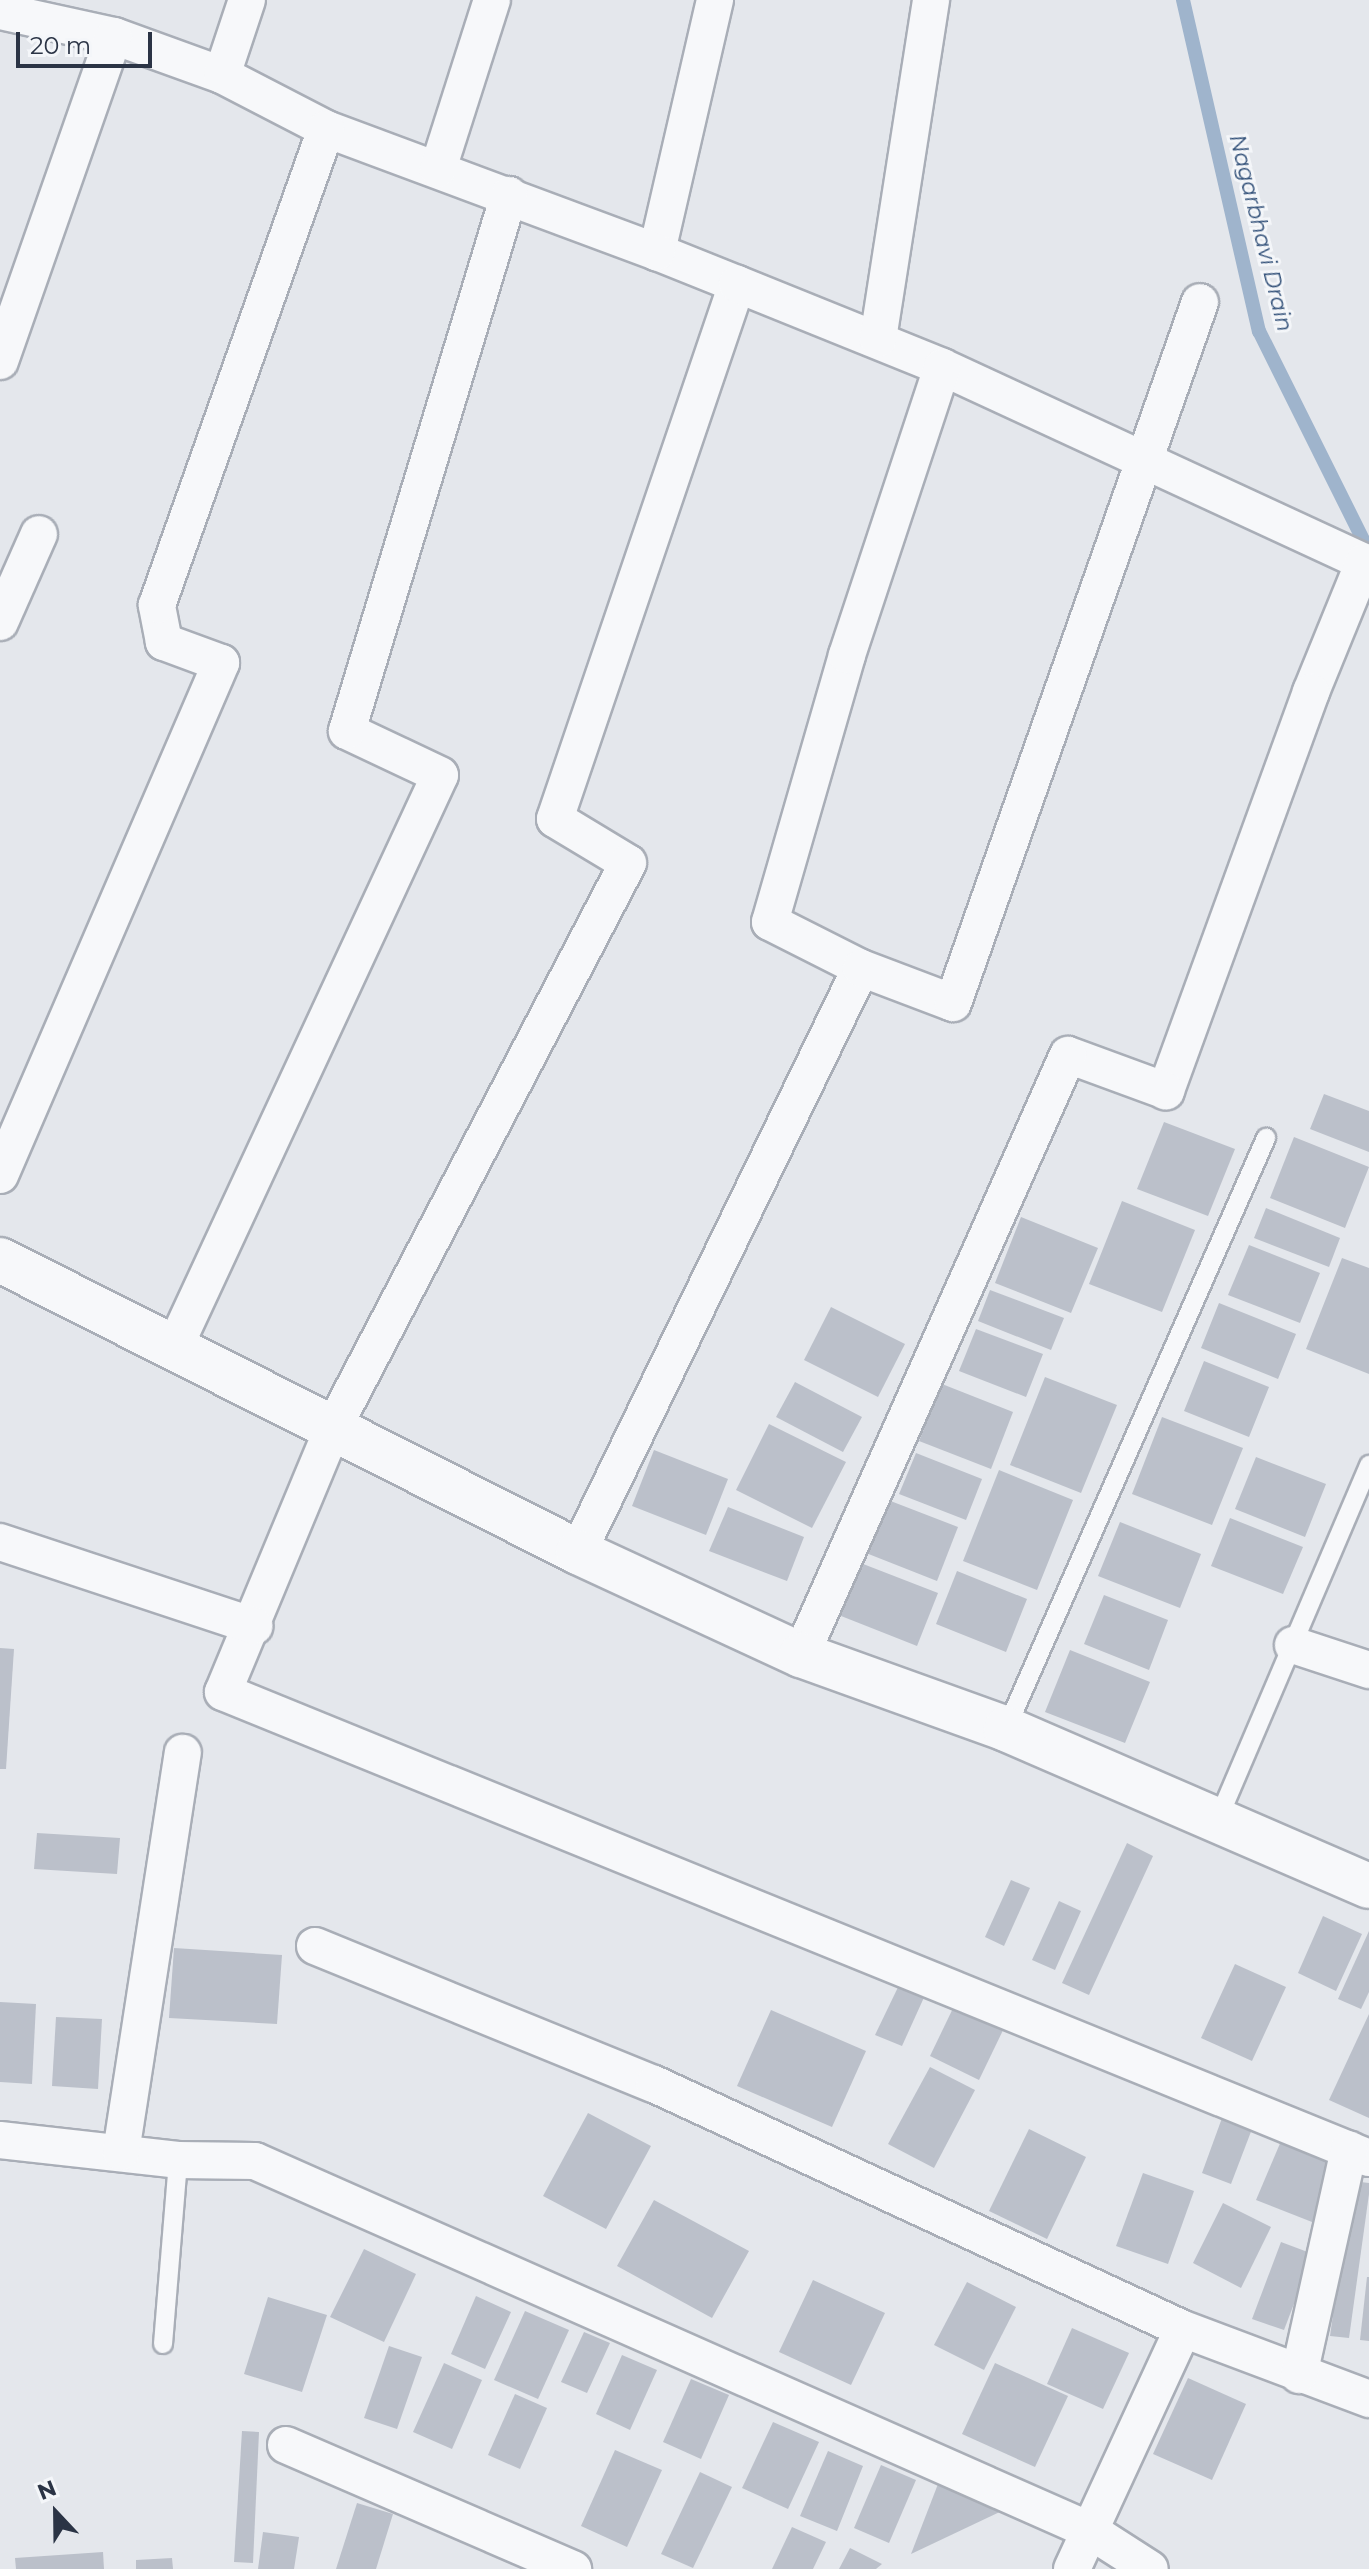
<!DOCTYPE html>
<html>
<head>
<meta charset="utf-8">
<style>
	body { margin:0 }
	#map { position:relative; width:1369px; height:2569px; overflow:hidden; background:#e4e7ec; font-family:Montserrat,sans-serif }
	div>[style] { position:absolute }
	[style*='--x'] { left:calc(var(--x)*1px); top:calc(var(--y)*1px); width:calc(var(--w)*1px); rotate:calc(var(--a)*1deg) }
	.stream>* { height:14px; margin:-7px; padding:0 7px; transform-origin:7px; border-radius:7px; background:#9fb4cc }
	.building>* { inset:0; background:#bbc0ca }
	.roads { filter:drop-shadow(2px 0 #a9aeb7) drop-shadow(-2px 0 #a9aeb7) drop-shadow(0 2px #a9aeb7) drop-shadow(0 -2px #a9aeb7) }
	.service>* { height:18px; margin:-9px; padding:0 9px; transform-origin:9px; border-radius:9px; background:#f7f8fa }
	.minor>* { height:36px; margin:-18px; padding:0 18px; transform-origin:18px; border-radius:18px; background:#f7f8fa }
	.tertiary>* { height:44px; margin:-22px; padding:0 22px; transform-origin:22px; border-radius:22px; background:#f7f8fa }
	span { translate:-50% -50%; white-space:nowrap; text-align:center; line-height:1.15; -webkit-text-stroke:6px #f4f6f9; paint-order:stroke }
	.water-label { font-size:22px; color:#34527a; font-style:italic }
	.north { position:absolute; left:16px; top:2473px; width:80px; height:80px; -webkit-text-stroke:6px #f4f6f9; paint-order:stroke; rotate:338deg; font-size:22px; font-weight:700; line-height:32px; text-align:center; color:#2b3445 }
	.north::after { content:''; display:block; margin:auto; width:28px; height:36px; background:#2b3445; clip-path:polygon(50% 0,100% 100%,50% 72%,0 100%) }
	.scale { position:absolute; left:16px; top:32px; width:136px; height:36px; box-sizing:border-box; border:4px solid #2b3445; border-top:0; padding-left:10px; font-size:24px; line-height:28px; white-space:nowrap; color:#2b3445; -webkit-text-stroke:6px #f4f6f9; paint-order:stroke }
</style>
</head>
<body>
<div id="map">
	<div class="stream">
		<i style="--x:1183;--y:0;--w:340;--a:77.1"></i>
		<i style="--x:1259;--y:331;--w:247;--a:63.5"></i>
	</div>
	<div class="building">
		<i style="clip-path:polygon(1324px 1094px,1369px 1111px,1369px 1152px,1310px 1129px)"></i>
		<i style="clip-path:polygon(1164px 1122px,1235px 1149px,1208px 1216px,1137px 1189px)"></i>
		<i style="clip-path:polygon(1294px 1137px,1369px 1167px,1345px 1228px,1270px 1198px)"></i>
		<i style="clip-path:polygon(1122px 1201px,1195px 1230px,1162px 1312px,1089px 1284px)"></i>
		<i style="clip-path:polygon(1266px 1208px,1340px 1238px,1329px 1267px,1254px 1238px)"></i>
		<i style="clip-path:polygon(1021px 1217px,1098px 1248px,1071px 1313px,995px 1283px)"></i>
		<i style="clip-path:polygon(1249px 1245px,1320px 1273px,1300px 1323px,1228px 1295px)"></i>
		<i style="clip-path:polygon(1342px 1258px,1369px 1268px,1369px 1374px,1306px 1349px)"></i>
		<i style="clip-path:polygon(990px 1290px,1064px 1318px,1051px 1350px,978px 1321px)"></i>
		<i style="clip-path:polygon(1219px 1303px,1296px 1334px,1278px 1379px,1201px 1348px)"></i>
		<i style="clip-path:polygon(831px 1307px,905px 1344px,878px 1397px,804px 1360px)"></i>
		<i style="clip-path:polygon(976px 1329px,1043px 1354px,1026px 1397px,959px 1371px)"></i>
		<i style="clip-path:polygon(1204px 1361px,1269px 1387px,1249px 1437px,1184px 1411px)"></i>
		<i style="clip-path:polygon(1045px 1377px,1117px 1405px,1081px 1493px,1010px 1465px)"></i>
		<i style="clip-path:polygon(795px 1382px,862px 1417px,843px 1452px,776px 1417px)"></i>
		<i style="clip-path:polygon(942px 1384px,1013px 1412px,991px 1469px,919px 1441px)"></i>
		<i style="clip-path:polygon(1162px 1417px,1243px 1448px,1212px 1525px,1132px 1494px)"></i>
		<i style="clip-path:polygon(769px 1424px,846px 1462px,812px 1528px,736px 1490px)"></i>
		<i style="clip-path:polygon(654px 1450px,728px 1479px,706px 1535px,632px 1506px)"></i>
		<i style="clip-path:polygon(916px 1453px,982px 1479px,966px 1520px,899px 1494px)"></i>
		<i style="clip-path:polygon(1256px 1457px,1326px 1484px,1305px 1537px,1235px 1509px)"></i>
		<i style="clip-path:polygon(999px 1470px,1073px 1500px,1037px 1590px,963px 1561px)"></i>
		<i style="clip-path:polygon(888px 1500px,958px 1527px,937px 1581px,866px 1553px)"></i>
		<i style="clip-path:polygon(728px 1507px,804px 1537px,787px 1581px,709px 1551px)"></i>
		<i style="clip-path:polygon(1230px 1518px,1303px 1547px,1283px 1594px,1211px 1566px)"></i>
		<i style="clip-path:polygon(1120px 1522px,1201px 1554px,1180px 1608px,1098px 1576px)"></i>
		<i style="clip-path:polygon(858px 1562px,938px 1593px,917px 1646px,836px 1614px)"></i>
		<i style="clip-path:polygon(957px 1571px,1027px 1599px,1006px 1652px,936px 1624px)"></i>
		<i style="clip-path:polygon(1104px 1595px,1168px 1620px,1149px 1670px,1084px 1644px)"></i>
		<i style="clip-path:polygon(0 1648px,14px 1649px,6px 1769px,0 1769px)"></i>
		<i style="clip-path:polygon(1070px 1650px,1150px 1682px,1125px 1743px,1045px 1712px)"></i>
		<i style="clip-path:polygon(37px 1833px,120px 1838px,117px 1874px,34px 1869px)"></i>
		<i style="clip-path:polygon(1127px 1843px,1153px 1856px,1089px 1995px,1062px 1983px)"></i>
		<i style="clip-path:polygon(1011px 1880px,1030px 1888px,1004px 1946px,985px 1937px)"></i>
		<i style="clip-path:polygon(1059px 1901px,1081px 1911px,1055px 1970px,1032px 1960px)"></i>
		<i style="clip-path:polygon(1323px 1916px,1362px 1934px,1336px 1991px,1298px 1973px)"></i>
		<i style="clip-path:polygon(1369px 1931px,1369px 1992px,1361px 2009px,1338px 1999px)"></i>
		<i style="clip-path:polygon(174px 1948px,282px 1955px,277px 2024px,169px 2018px)"></i>
		<i style="clip-path:polygon(1235px 1964px,1286px 1987px,1252px 2061px,1201px 2038px)"></i>
		<i style="clip-path:polygon(901px 1981px,926px 1993px,902px 2046px,875px 2035px)"></i>
		<i style="clip-path:polygon(957px 2000px,1006px 2024px,979px 2080px,930px 2056px)"></i>
		<i style="clip-path:polygon(0 2002px,36px 2004px,32px 2084px,0 2082px)"></i>
		<i style="clip-path:polygon(771px 2010px,866px 2051px,832px 2127px,737px 2086px)"></i>
		<i style="clip-path:polygon(1369px 2014px,1369px 2118px,1329px 2100px)"></i>
		<i style="clip-path:polygon(56px 2017px,102px 2019px,98px 2089px,52px 2086px)"></i>
		<i style="clip-path:polygon(930px 2067px,975px 2090px,934px 2168px,888px 2144px)"></i>
		<i style="clip-path:polygon(588px 2113px,651px 2146px,606px 2229px,543px 2196px)"></i>
		<i style="clip-path:polygon(1222px 2118px,1252px 2129px,1231px 2184px,1202px 2173px)"></i>
		<i style="clip-path:polygon(1287px 2127px,1342px 2149px,1312px 2222px,1256px 2200px)"></i>
		<i style="clip-path:polygon(1029px 2129px,1086px 2157px,1047px 2239px,989px 2211px)"></i>
		<i style="clip-path:polygon(1143px 2173px,1194px 2191px,1168px 2264px,1116px 2246px)"></i>
		<i style="clip-path:polygon(1352px 2181px,1369px 2183px,1369px 2194px,1349px 2338px,1330px 2336px)"></i>
		<i style="clip-path:polygon(654px 2200px,749px 2251px,712px 2318px,617px 2266px)"></i>
		<i style="clip-path:polygon(1223px 2203px,1271px 2227px,1241px 2288px,1193px 2263px)"></i>
		<i style="clip-path:polygon(1281px 2242px,1313px 2254px,1284px 2330px,1252px 2319px)"></i>
		<i style="clip-path:polygon(364px 2249px,416px 2274px,384px 2342px,330px 2317px)"></i>
		<i style="clip-path:polygon(1367px 2277px,1369px 2277px,1369px 2341px,1360px 2340px)"></i>
		<i style="clip-path:polygon(813px 2280px,885px 2313px,851px 2385px,779px 2352px)"></i>
		<i style="clip-path:polygon(967px 2282px,1016px 2307px,984px 2370px,934px 2345px)"></i>
		<i style="clip-path:polygon(476px 2296px,511px 2312px,485px 2369px,451px 2354px)"></i>
		<i style="clip-path:polygon(268px 2297px,327px 2315px,302px 2392px,244px 2374px)"></i>
		<i style="clip-path:polygon(525px 2311px,569px 2330px,538px 2399px,494px 2380px)"></i>
		<i style="clip-path:polygon(1072px 2328px,1129px 2353px,1103px 2409px,1047px 2384px)"></i>
		<i style="clip-path:polygon(584px 2332px,610px 2343px,587px 2393px,561px 2382px)"></i>
		<i style="clip-path:polygon(389px 2346px,422px 2357px,397px 2429px,364px 2418px)"></i>
		<i style="clip-path:polygon(622px 2355px,657px 2370px,630px 2430px,596px 2414px)"></i>
		<i style="clip-path:polygon(444px 2363px,482px 2380px,452px 2449px,413px 2432px)"></i>
		<i style="clip-path:polygon(995px 2363px,1068px 2396px,1035px 2467px,962px 2434px)"></i>
		<i style="clip-path:polygon(1188px 2378px,1246px 2404px,1212px 2480px,1153px 2454px)"></i>
		<i style="clip-path:polygon(691px 2379px,729px 2395px,701px 2459px,663px 2442px)"></i>
		<i style="clip-path:polygon(515px 2394px,547px 2408px,520px 2469px,488px 2455px)"></i>
		<i style="clip-path:polygon(773px 2422px,819px 2442px,788px 2509px,742px 2488px)"></i>
		<i style="clip-path:polygon(242px 2431px,259px 2432px,253px 2563px,234px 2562px)"></i>
		<i style="clip-path:polygon(615px 2450px,662px 2470px,627px 2547px,581px 2526px)"></i>
		<i style="clip-path:polygon(828px 2451px,863px 2466px,837px 2531px,800px 2516px)"></i>
		<i style="clip-path:polygon(881px 2465px,916px 2480px,889px 2543px,854px 2528px)"></i>
		<i style="clip-path:polygon(700px 2472px,732px 2487px,693px 2568px,661px 2554px)"></i>
		<i style="clip-path:polygon(938px 2484px,1006px 2509px,911px 2554px)"></i>
		<i style="clip-path:polygon(357px 2503px,393px 2514px,376px 2569px,336px 2569px)"></i>
		<i style="clip-path:polygon(792px 2527px,826px 2542px,813px 2569px,772px 2569px)"></i>
		<i style="clip-path:polygon(263px 2532px,299px 2537px,294px 2569px,258px 2569px)"></i>
		<i style="clip-path:polygon(850px 2548px,882px 2564px,876px 2569px,839px 2569px)"></i>
		<i style="clip-path:polygon(103px 2552px,104px 2569px,16px 2569px,15px 2558px)"></i>
		<i style="clip-path:polygon(172px 2558px,173px 2569px,136px 2569px,136px 2560px)"></i>
	</div>
	<div class="roads">
		<div class="service">
			<i style="--x:1006;--y:1729;--w:646;--a:-66.25"></i>
			<i style="--x:1219;--y:1817;--w:383;--a:-66.9"></i>
			<i style="--x:163;--y:2344;--w:185;--a:-85.3"></i>
		</div>
		<div class="minor">
			<i style="--x:715;--y:0;--w:259;--a:103"></i>
			<i style="--x:657;--y:252;--w:86;--a:21.8"></i>
			<i style="--x:737;--y:284;--w:565;--a:108.79"></i>
			<i style="--x:555;--y:819;--w:85;--a:31.1"></i>
			<i style="--x:628;--y:863;--w:637;--a:117.57"></i>
			<i style="--x:333;--y:1428;--w:286;--a:112.6"></i>
			<i style="--x:223;--y:1692;--w:1237;--a:22.13"></i>
			<i style="--x:0;--y:11;--w:117;--a:12.4"></i>
			<i style="--x:114;--y:36;--w:115;--a:19.9"></i>
			<i style="--x:222;--y:75;--w:117;--a:27.4"></i>
			<i style="--x:326;--y:129;--w:353;--a:20.4"></i>
			<i style="--x:222;--y:75;--w:79;--a:-71.6"></i>
			<i style="--x:438;--y:169;--w:177;--a:-72.3"></i>
			<i style="--x:737;--y:284;--w:221;--a:22"></i>
			<i style="--x:942;--y:367;--w:465;--a:24.8"></i>
			<i style="--x:1364;--y:562;--w:140;--a:112.2"></i>
			<i style="--x:1311;--y:692;--w:425;--a:110"></i>
			<i style="--x:1166;--y:1091;--w:104;--a:-159.8"></i>
			<i style="--x:1068;--y:1055;--w:657;--a:113.99"></i>
			<i style="--x:878;--y:339;--w:343;--a:-81.1"></i>
			<i style="--x:0;--y:361;--w:344;--a:-70.7"></i>
			<i style="--x:0;--y:622;--w:96;--a:-66.1"></i>
			<i style="--x:861;--y:968;--w:102;--a:-153.2"></i>
			<i style="--x:770;--y:922;--w:278;--a:-73.9"></i>
			<i style="--x:847;--y:655;--w:303;--a:-71.7"></i>
			<i style="--x:0;--y:1175;--w:558;--a:-66.65"></i>
			<i style="--x:221;--y:663;--w:61;--a:-159.8"></i>
			<i style="--x:164;--y:642;--w:38;--a:-101"></i>
			<i style="--x:157;--y:605;--w:505;--a:-70.45"></i>
			<i style="--x:175;--y:1346;--w:629;--a:-65.1"></i>
			<i style="--x:440;--y:775;--w:103;--a:-154.7"></i>
			<i style="--x:347;--y:731;--w:560;--a:-73.18"></i>
			<i style="--x:0;--y:1542;--w:268;--a:18.3"></i>
			<i style="--x:578;--y:1552;--w:649;--a:-64.15"></i>
			<i style="--x:861;--y:968;--w:98;--a:20.8"></i>
			<i style="--x:953;--y:1003;--w:743;--a:-70.59"></i>
			<i style="--x:1293;--y:1645;--w:80;--a:18.2"></i>
			<i style="--x:315;--y:1946;--w:366;--a:22.2"></i>
			<i style="--x:654;--y:2084;--w:583;--a:24.85"></i>
			<i style="--x:1183;--y:2329;--w:199;--a:20.6"></i>
			<i style="--x:0;--y:2140;--w:179;--a:6.4"></i>
			<i style="--x:178;--y:2160;--w:77;--a:0.7"></i>
			<i style="--x:255;--y:2161;--w:912;--a:23.87"></i>
			<i style="--x:1089;--y:2530;--w:72;--a:32.6"></i>
			<i style="--x:121;--y:2152;--w:404;--a:-81.2"></i>
			<i style="--x:1299;--y:2375;--w:231;--a:-77.5"></i>
			<i style="--x:286;--y:2445;--w:313;--a:23.4"></i>
			<i style="--x:1072;--y:2569;--w:264;--a:-65.2"></i>
		</div>
		<div class="tertiary">
			<i style="--x:0;--y:1260;--w:648;--a:26.8"></i>
			<i style="--x:578;--y:1552;--w:246;--a:24.8"></i>
			<i style="--x:801;--y:1655;--w:218;--a:19.8"></i>
			<i style="--x:1006;--y:1729;--w:395;--a:23.4"></i>
		</div>
	</div>
	<div class="water-label">
		<span style="left:1261px;top:233px;rotate:76deg">Nagarbhavi Drain</span>
	</div>
	<div class="north">N</div>
	<div class="scale">20 m</div>
</div>
</body>
</html>
